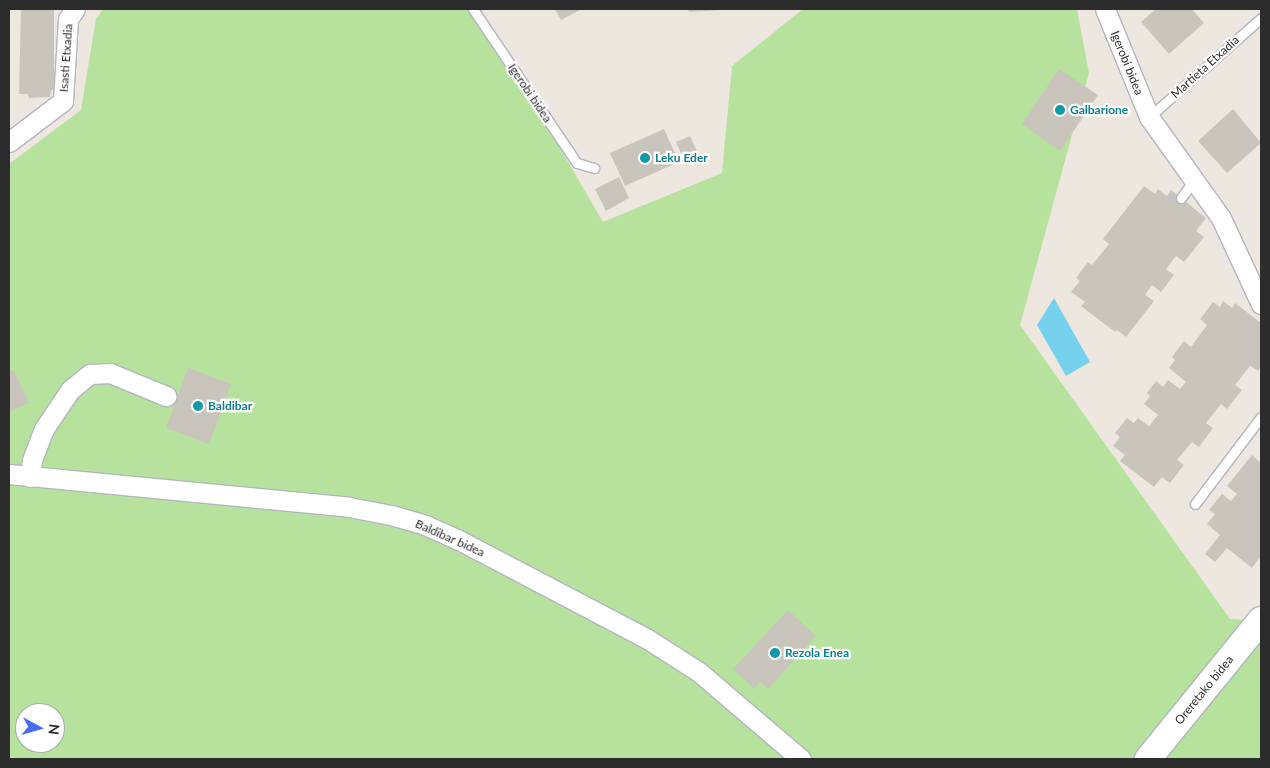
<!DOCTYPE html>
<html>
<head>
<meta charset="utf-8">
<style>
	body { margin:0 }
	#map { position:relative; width:1270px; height:768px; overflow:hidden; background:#ede7df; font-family:Lato,sans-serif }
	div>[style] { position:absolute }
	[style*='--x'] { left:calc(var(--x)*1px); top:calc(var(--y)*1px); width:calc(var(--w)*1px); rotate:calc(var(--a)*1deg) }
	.green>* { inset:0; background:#b7e29d }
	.water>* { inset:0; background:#76d1ec }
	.building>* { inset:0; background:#c9c5bd }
	.roads { filter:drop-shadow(1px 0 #b2b6bf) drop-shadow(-1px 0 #b2b6bf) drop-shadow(0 1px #b2b6bf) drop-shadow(0 -1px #b2b6bf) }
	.lane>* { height:9px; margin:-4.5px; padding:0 4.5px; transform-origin:4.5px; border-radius:4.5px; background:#fff }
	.street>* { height:19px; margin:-9.5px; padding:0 9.5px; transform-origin:9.5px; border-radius:9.5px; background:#fff }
	.secondary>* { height:26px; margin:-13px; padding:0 13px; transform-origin:13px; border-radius:13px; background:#fff }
	.dots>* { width:14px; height:14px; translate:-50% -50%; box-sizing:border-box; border:2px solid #fff; border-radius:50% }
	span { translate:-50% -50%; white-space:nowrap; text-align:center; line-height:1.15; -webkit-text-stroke:4.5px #fff; paint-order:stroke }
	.street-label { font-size:12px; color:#2c2c2c }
	.culture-label { font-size:12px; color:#0d838f; font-weight:700 }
	.left { translate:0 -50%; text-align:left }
	.frame { position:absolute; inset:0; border:10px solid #2c2c2c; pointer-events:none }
	.north { position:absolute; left:15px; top:703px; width:50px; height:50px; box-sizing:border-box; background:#fff; border:1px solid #ababab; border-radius:50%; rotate:96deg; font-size:14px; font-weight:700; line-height:20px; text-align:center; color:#2c2c2c }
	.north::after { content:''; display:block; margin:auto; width:18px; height:22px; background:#446cf6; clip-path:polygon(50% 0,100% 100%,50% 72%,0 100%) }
</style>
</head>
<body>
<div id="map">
	<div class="green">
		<i style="clip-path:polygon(evenodd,103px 9px,479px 9px,603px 222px,722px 173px,732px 66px,803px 9px,1077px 9px,1089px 73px,1020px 325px,1230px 619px,1261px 621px,1261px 759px,9px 759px,9px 164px,81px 110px,96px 19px,103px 9px,25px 713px,55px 713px,55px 743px,25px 743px,25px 713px)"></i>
	</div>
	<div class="water">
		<i style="clip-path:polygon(1054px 298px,1090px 362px,1066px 376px,1037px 325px)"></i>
	</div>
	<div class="building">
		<i style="clip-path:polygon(21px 9px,54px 9px,54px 90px,51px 90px,50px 97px,29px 98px,28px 94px,19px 94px)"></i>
		<i style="clip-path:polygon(555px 9px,582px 9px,561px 20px)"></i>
		<i style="clip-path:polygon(688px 9px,722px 9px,722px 10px,689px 12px)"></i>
		<i style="clip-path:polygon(1156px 9px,1192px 9px,1204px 23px,1169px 54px,1141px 22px)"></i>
		<i style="clip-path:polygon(1059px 69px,1098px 95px,1060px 151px,1022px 124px)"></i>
		<i style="clip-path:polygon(1233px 109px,1261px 143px,1227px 173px,1198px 141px)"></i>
		<i style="clip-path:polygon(664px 129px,679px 162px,625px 186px,610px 153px)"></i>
		<i style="clip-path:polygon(690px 136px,700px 158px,686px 165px,676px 142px)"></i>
		<i style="clip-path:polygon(619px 177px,629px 198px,606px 211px,595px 189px)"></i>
		<i style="clip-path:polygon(1144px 186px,1155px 194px,1158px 189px,1167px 196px,1171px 190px,1206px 218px,1196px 231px,1204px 237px,1184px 262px,1176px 256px,1166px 269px,1174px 275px,1161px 292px,1152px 285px,1145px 295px,1154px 301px,1126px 337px,1117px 330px,1115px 332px,1081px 306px,1085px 302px,1071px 292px,1080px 281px,1076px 278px,1088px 262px,1092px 265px,1109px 244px,1103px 239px)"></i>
		<i style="clip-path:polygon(1223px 301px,1232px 308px,1235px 303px,1261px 323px,1261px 367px,1258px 371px,1250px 366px,1235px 385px,1242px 390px,1227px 409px,1221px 404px,1206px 423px,1213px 428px,1199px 447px,1192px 442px,1177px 460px,1184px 465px,1170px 483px,1162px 477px,1154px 487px,1120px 461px,1125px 455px,1113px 446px,1120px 437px,1115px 433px,1127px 418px,1134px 423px,1138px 418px,1149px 426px,1158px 415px,1144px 404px,1150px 396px,1147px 393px,1156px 381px,1163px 387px,1168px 380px,1180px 389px,1186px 382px,1169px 368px,1175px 360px,1172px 357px,1184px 341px,1191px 347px,1207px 325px,1200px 319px,1213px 302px,1220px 307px)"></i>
		<i style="clip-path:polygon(188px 368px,231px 384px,209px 444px,166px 428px)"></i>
		<i style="clip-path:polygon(14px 370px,29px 403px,9px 412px,9px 372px)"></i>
		<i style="clip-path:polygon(1252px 455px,1261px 463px,1261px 556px,1252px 568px,1227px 548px,1215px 562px,1205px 554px,1220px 535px,1207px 524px,1215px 514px,1209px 510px,1222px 494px,1231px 501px,1237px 494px,1227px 486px)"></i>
		<i style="clip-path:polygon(788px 610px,816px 636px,768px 689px,760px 682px,754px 689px,733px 669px)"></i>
	</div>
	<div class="roads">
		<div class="lane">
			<i style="--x:473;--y:9;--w:186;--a:56"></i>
			<i style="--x:577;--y:163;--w:18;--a:16"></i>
			<i style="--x:1149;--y:117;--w:149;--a:-41.5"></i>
			<i style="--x:1181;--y:198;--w:22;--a:-54"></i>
			<i style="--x:1195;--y:504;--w:109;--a:-52.8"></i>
		</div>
		<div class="street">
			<i style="--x:1105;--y:9;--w:117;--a:67.8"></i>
			<i style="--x:1149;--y:117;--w:124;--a:54.5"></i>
			<i style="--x:1221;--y:218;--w:95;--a:65.1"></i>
			<i style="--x:9;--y:142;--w:68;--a:-37.2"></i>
			<i style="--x:63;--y:101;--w:82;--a:-86.5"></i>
			<i style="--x:68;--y:19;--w:12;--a:-55"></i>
			<i style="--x:9;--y:474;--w:342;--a:5.5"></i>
			<i style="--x:349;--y:507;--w:43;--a:10.8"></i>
			<i style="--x:391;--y:515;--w:35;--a:16"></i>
			<i style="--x:425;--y:525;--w:37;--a:24"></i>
			<i style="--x:459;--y:540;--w:211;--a:27.7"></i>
			<i style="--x:646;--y:638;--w:63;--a:32.7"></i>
			<i style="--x:699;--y:672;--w:134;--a:40.5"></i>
			<i style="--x:30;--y:477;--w:17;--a:-83"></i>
			<i style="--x:32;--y:460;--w:33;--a:-69"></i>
			<i style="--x:44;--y:429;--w:47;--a:-56.3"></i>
			<i style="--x:70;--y:390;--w:26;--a:-39"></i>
			<i style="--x:90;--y:374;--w:20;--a:-3"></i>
			<i style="--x:110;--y:373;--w:61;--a:22.3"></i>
		</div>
		<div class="secondary">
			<i style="--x:1148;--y:759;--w:179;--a:-50.9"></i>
		</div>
	</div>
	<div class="dots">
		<i style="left:1060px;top:110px;background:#0f9aa8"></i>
		<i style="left:645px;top:158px;background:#0f9aa8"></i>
		<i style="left:198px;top:406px;background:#0f9aa8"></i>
		<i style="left:775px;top:653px;background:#0f9aa8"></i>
	</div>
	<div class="street-label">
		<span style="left:66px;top:58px;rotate:-86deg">Isasti Etxadia</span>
		<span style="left:1127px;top:63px;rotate:68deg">Igerobi bidea</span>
		<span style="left:1205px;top:67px;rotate:-42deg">Martieta Etxadia</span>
		<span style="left:530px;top:93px;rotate:56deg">Igerobi bidea</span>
		<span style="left:450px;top:538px;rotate:24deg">Baldibar bidea</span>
		<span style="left:1204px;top:690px;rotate:-51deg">Oreretako bidea</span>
	</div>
	<div class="culture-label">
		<span class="left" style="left:1070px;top:110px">Galbarione</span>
		<span class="left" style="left:655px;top:158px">Leku Eder</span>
		<span class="left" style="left:208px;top:406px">Baldibar</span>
		<span class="left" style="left:785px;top:653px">Rezola Enea</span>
	</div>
	<div class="frame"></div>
	<div class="north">N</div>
</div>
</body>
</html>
